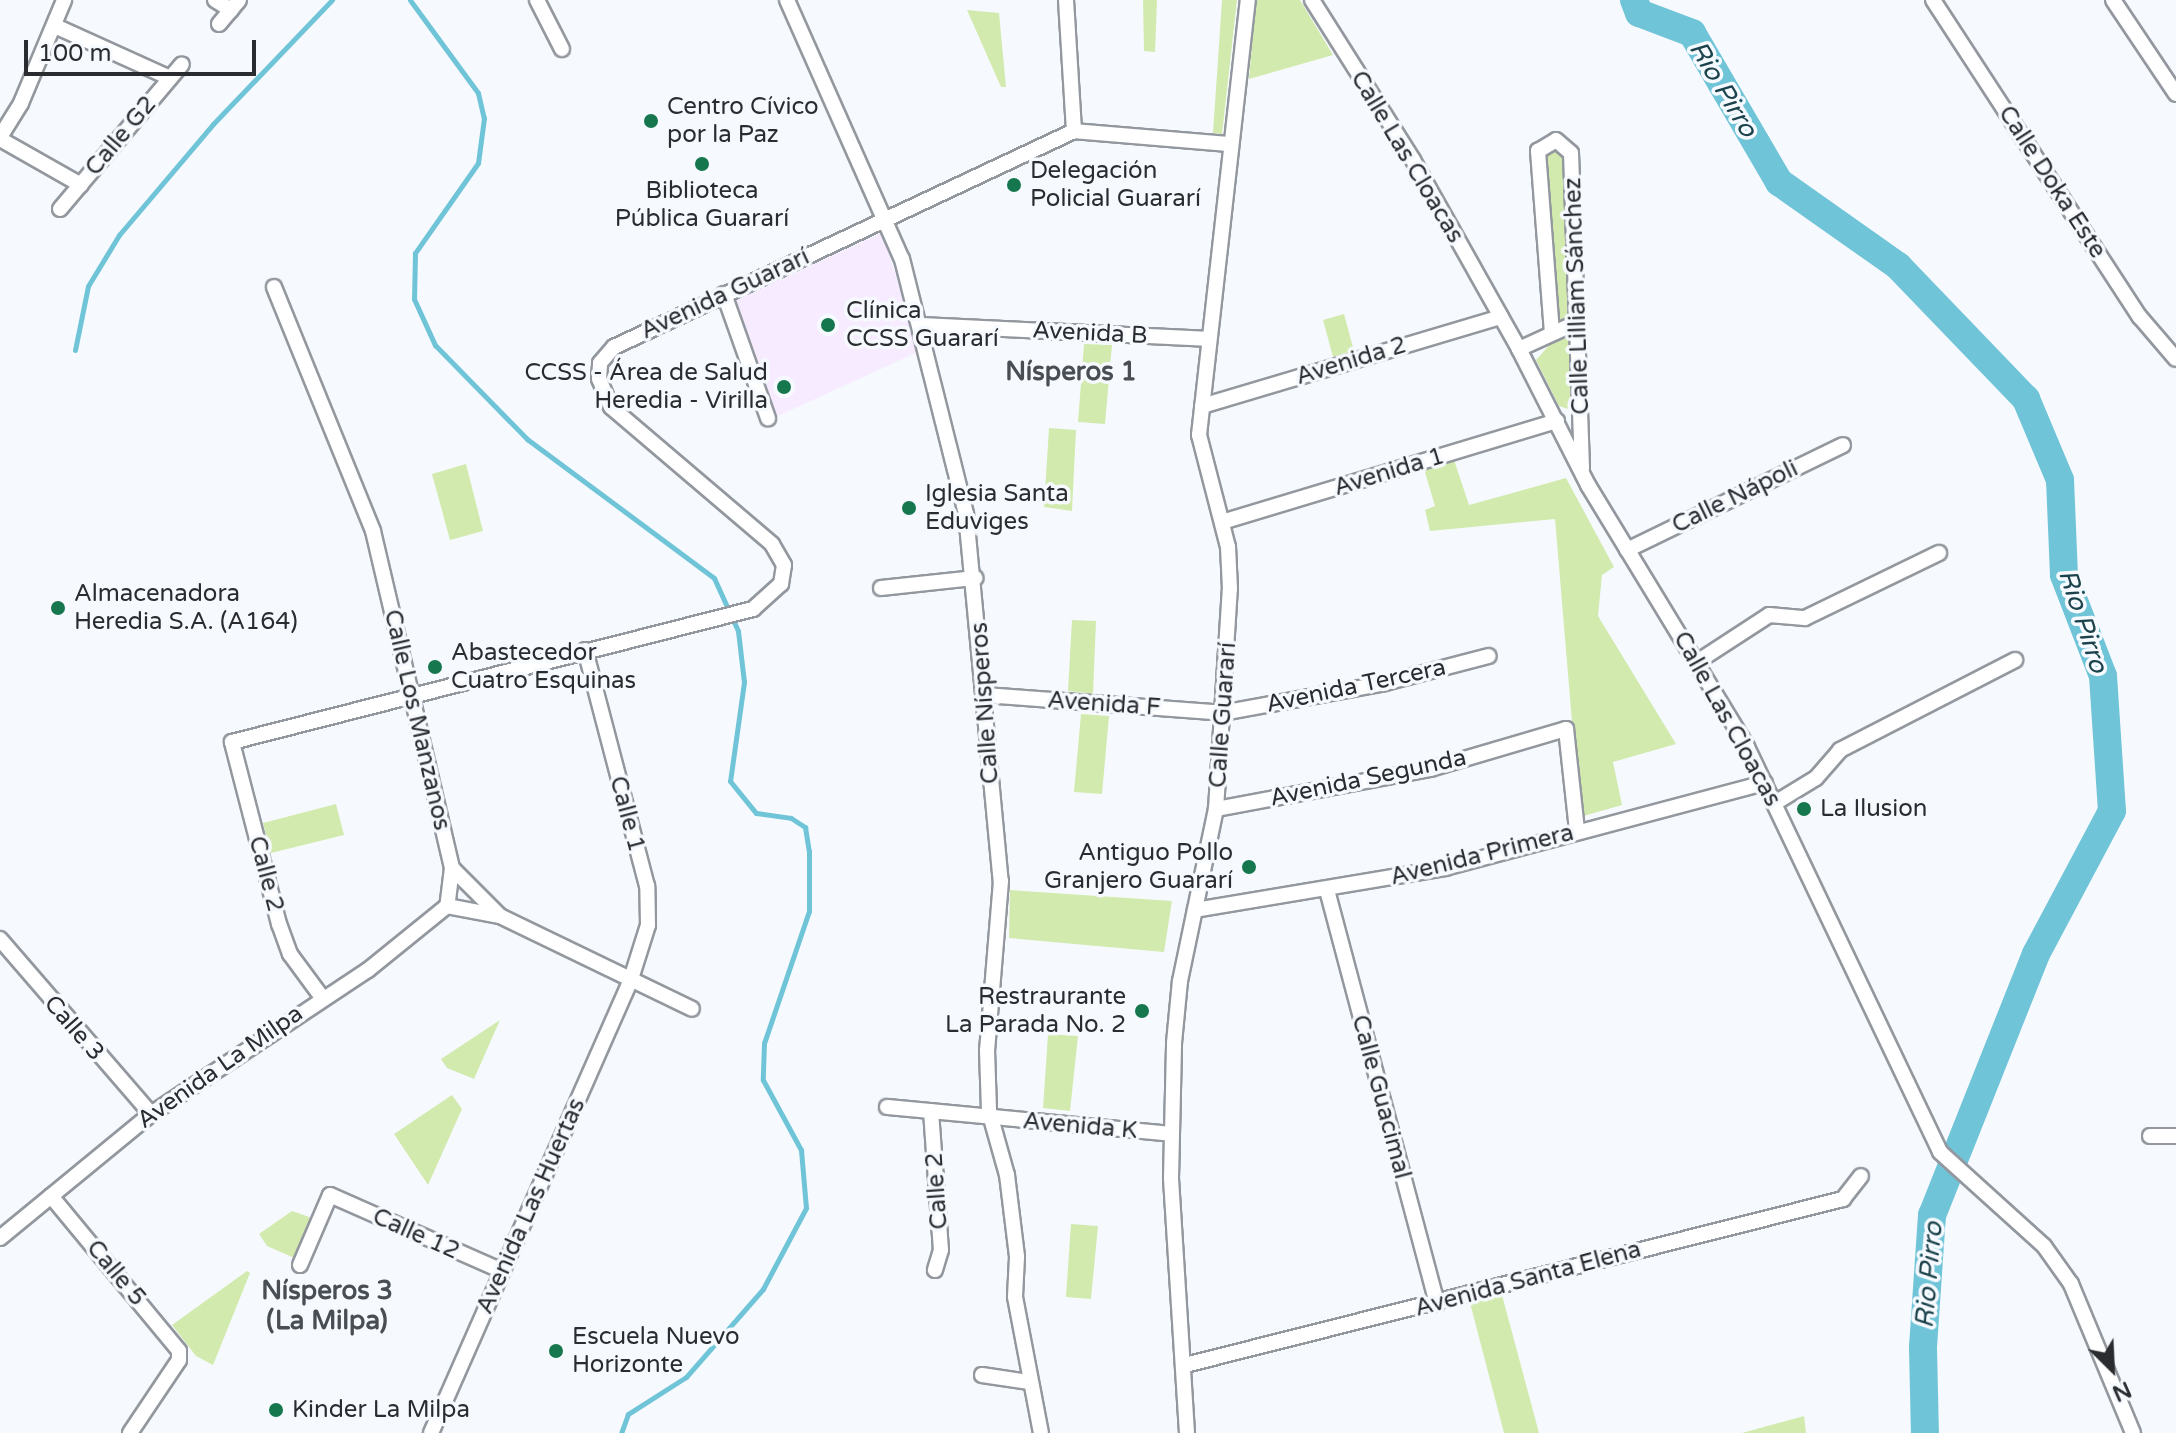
<!DOCTYPE html>
<html>
<head>
<meta charset="utf-8">
<style>
	body { margin:0 }
	#map { position:relative; width:2176px; height:1433px; overflow:hidden; background:#f6faff; font-family:"Varela Round",sans-serif }
	div>[style] { position:absolute }
	[style*='--x'] { left:calc(var(--x)*1px); top:calc(var(--y)*1px); width:calc(var(--w)*1px); rotate:calc(var(--a)*1deg) }
	.medical>* { inset:0; background:#f7ebff }
	.green>* { inset:0; background:#d2eaae }
	.stream>* { height:5px; margin:-2.5px; padding:0 2.5px; transform-origin:2.5px; border-radius:2.5px; background:#70c4d7 }
	.river>* { height:28px; margin:-14px; padding:0 14px; transform-origin:14px; border-radius:14px; background:#70c4d7 }
	.roads { filter:drop-shadow(2px 0 #93989f) drop-shadow(-2px 0 #93989f) drop-shadow(0 2px #93989f) drop-shadow(0 -2px #93989f) }
	.street>* { height:14px; margin:-7px; padding:0 7px; transform-origin:7px; border-radius:7px; background:#fff }
	.dots>* { width:22px; height:22px; translate:-50% -50%; box-sizing:border-box; border:4px solid #f6faff; border-radius:50% }
	span { translate:-50% -50%; white-space:nowrap; text-align:center; line-height:1.15; -webkit-text-stroke:7px #f6faff; paint-order:stroke }
	.poi-label { font-size:24px; color:#2a2c2f }
	.left { translate:0 -50%; text-align:left }
	.right { translate:-100% -50%; text-align:right }
	.street-label { font-size:24px; color:#2a2c2f }
	.water-label { font-size:26px; color:#1c434c; font-style:italic }
	.neighbourhood-label { font-size:26px; color:#494e54; font-weight:700 }
	.north { position:absolute; left:2072px; top:1329px; width:80px; height:80px; -webkit-text-stroke:6px #f6faff; paint-order:stroke; rotate:156deg; font-size:22px; font-weight:700; line-height:32px; text-align:center; color:#2a2c2f }
	.north::after { content:''; display:block; margin:auto; width:28px; height:36px; background:#2a2c2f; clip-path:polygon(50% 0,100% 100%,50% 72%,0 100%) }
	.scale { position:absolute; left:24px; top:40px; width:232px; height:36px; box-sizing:border-box; border:4px solid #2a2c2f; border-top:0; padding-left:10px; font-size:24px; line-height:28px; white-space:nowrap; color:#2a2c2f; -webkit-text-stroke:6px #f6faff; paint-order:stroke }
</style>
</head>
<body>
<div id="map">
	<div class="medical">
		<i style="clip-path:polygon(882px 233px,920px 351px,776px 417px,735px 300px)"></i>
	</div>
	<div class="green">
		<i style="clip-path:polygon(1143px 0,1157px 0,1155px 52px,1144px 51px)"></i>
		<i style="clip-path:polygon(1222px 0,1237px 0,1222px 134px,1213px 133px)"></i>
		<i style="clip-path:polygon(1256px 0,1300px 0,1333px 55px,1249px 79px)"></i>
		<i style="clip-path:polygon(967px 10px,999px 13px,1006px 87px,1001px 87px)"></i>
		<i style="clip-path:polygon(1551px 145px,1564px 154px,1572px 320px,1555px 322px,1545px 148px)"></i>
		<i style="clip-path:polygon(1344px 314px,1354px 351px,1333px 357px,1323px 320px)"></i>
		<i style="clip-path:polygon(1572px 335px,1574px 407px,1568px 409px,1559px 406px,1536px 360px,1552px 342px)"></i>
		<i style="clip-path:polygon(1084px 344px,1112px 345px,1105px 424px,1078px 422px)"></i>
		<i style="clip-path:polygon(1049px 428px,1076px 430px,1072px 511px,1044px 507px)"></i>
		<i style="clip-path:polygon(1454px 460px,1469px 505px,1566px 478px,1614px 567px,1602px 575px,1598px 616px,1676px 744px,1613px 762px,1622px 805px,1580px 817px,1555px 519px,1430px 531px,1425px 510px,1435px 506px,1424px 469px)"></i>
		<i style="clip-path:polygon(466px 464px,483px 531px,450px 540px,432px 474px)"></i>
		<i style="clip-path:polygon(1072px 620px,1096px 621px,1093px 694px,1068px 691px)"></i>
		<i style="clip-path:polygon(1081px 714px,1109px 716px,1102px 794px,1074px 792px)"></i>
		<i style="clip-path:polygon(336px 804px,344px 835px,271px 853px,263px 823px)"></i>
		<i style="clip-path:polygon(1010px 890px,1172px 901px,1164px 952px,1009px 938px)"></i>
		<i style="clip-path:polygon(500px 1020px,474px 1079px,447px 1068px,441px 1059px)"></i>
		<i style="clip-path:polygon(1048px 1034px,1078px 1036px,1070px 1111px,1043px 1108px)"></i>
		<i style="clip-path:polygon(452px 1095px,462px 1109px,428px 1185px,394px 1134px)"></i>
		<i style="clip-path:polygon(292px 1211px,315px 1219px,299px 1260px,267px 1246px,259px 1234px)"></i>
		<i style="clip-path:polygon(1071px 1224px,1098px 1226px,1091px 1299px,1066px 1297px)"></i>
		<i style="clip-path:polygon(247px 1271px,250px 1273px,213px 1365px,196px 1356px,172px 1325px)"></i>
		<i style="clip-path:polygon(1502px 1295px,1539px 1433px,1504px 1433px,1470px 1303px)"></i>
		<i style="clip-path:polygon(1804px 1416px,1806px 1433px,1742px 1433px)"></i>
	</div>
	<div class="stream">
		<i style="--x:410;--y:0;--w:115;--a:53.8"></i>
		<i style="--x:478;--y:93;--w:26;--a:77"></i>
		<i style="--x:484;--y:118;--w:45;--a:97.6"></i>
		<i style="--x:478;--y:163;--w:110;--a:125"></i>
		<i style="--x:415;--y:253;--w:46;--a:91.2"></i>
		<i style="--x:414;--y:299;--w:51;--a:65.5"></i>
		<i style="--x:435;--y:345;--w:132;--a:45.6"></i>
		<i style="--x:527;--y:439;--w:233;--a:36.6"></i>
		<i style="--x:714;--y:578;--w:58;--a:65.6"></i>
		<i style="--x:738;--y:631;--w:51;--a:83.3"></i>
		<i style="--x:744;--y:682;--w:100;--a:98"></i>
		<i style="--x:730;--y:781;--w:41;--a:50.9"></i>
		<i style="--x:756;--y:813;--w:35;--a:8"></i>
		<i style="--x:791;--y:818;--w:17;--a:33"></i>
		<i style="--x:805;--y:827;--w:24;--a:81"></i>
		<i style="--x:809;--y:851;--w:60;--a:90"></i>
		<i style="--x:809;--y:911;--w:139;--a:108.8"></i>
		<i style="--x:764;--y:1043;--w:37;--a:92"></i>
		<i style="--x:763;--y:1080;--w:80;--a:61.5"></i>
		<i style="--x:801;--y:1150;--w:58;--a:85.1"></i>
		<i style="--x:806;--y:1208;--w:92;--a:118"></i>
		<i style="--x:763;--y:1289;--w:117;--a:131.2"></i>
		<i style="--x:686;--y:1377;--w:69;--a:147.5"></i>
		<i style="--x:628;--y:1414;--w:20;--a:110"></i>
		<i style="--x:75;--y:350;--w:65;--a:-78.5"></i>
		<i style="--x:88;--y:286;--w:60;--a:-58.7"></i>
		<i style="--x:119;--y:235;--w:145;--a:-49.7"></i>
		<i style="--x:213;--y:124;--w:172;--a:-46.2"></i>
	</div>
	<div class="river">
		<i style="--x:1634;--y:0;--w:14;--a:69"></i>
		<i style="--x:1639;--y:13;--w:57;--a:20.7"></i>
		<i style="--x:1692;--y:33;--w:173;--a:59.7"></i>
		<i style="--x:1779;--y:182;--w:146;--a:35.2"></i>
		<i style="--x:1898;--y:266;--w:185;--a:46.1"></i>
		<i style="--x:2026;--y:399;--w:88;--a:67.2"></i>
		<i style="--x:2060;--y:480;--w:95;--a:87.6"></i>
		<i style="--x:2064;--y:575;--w:108;--a:68.9"></i>
		<i style="--x:2103;--y:676;--w:135;--a:86.2"></i>
		<i style="--x:2112;--y:811;--w:162;--a:118"></i>
		<i style="--x:2036;--y:954;--w:281;--a:111.7"></i>
		<i style="--x:1932;--y:1215;--w:133;--a:93.9"></i>
		<i style="--x:1923;--y:1348;--w:85;--a:88.7"></i>
	</div>
	<div class="roads">
		<div class="street">
			<i style="--x:215;--y:0;--w:19;--a:32"></i>
			<i style="--x:537;--y:0;--w:55;--a:63"></i>
			<i style="--x:787;--y:0;--w:283;--a:66.1"></i>
			<i style="--x:902;--y:259;--w:263;--a:75.9"></i>
			<i style="--x:966;--y:514;--w:369;--a:84.6"></i>
			<i style="--x:1001;--y:881;--w:170;--a:94.7"></i>
			<i style="--x:987;--y:1050;--w:61;--a:88.1"></i>
			<i style="--x:989;--y:1111;--w:66;--a:74.3"></i>
			<i style="--x:1007;--y:1175;--w:83;--a:83"></i>
			<i style="--x:1017;--y:1257;--w:40;--a:92.9"></i>
			<i style="--x:1015;--y:1297;--w:138;--a:79.2"></i>
			<i style="--x:1066;--y:0;--w:131;--a:86.5"></i>
			<i style="--x:1312;--y:0;--w:189;--a:57.7"></i>
			<i style="--x:1413;--y:160;--w:217;--a:60.7"></i>
			<i style="--x:1519;--y:349;--w:153;--a:63.1"></i>
			<i style="--x:1588;--y:485;--w:306;--a:58.7"></i>
			<i style="--x:1747;--y:747;--w:449;--a:64.5"></i>
			<i style="--x:1940;--y:1152;--w:140;--a:42.1"></i>
			<i style="--x:2044;--y:1246;--w:47;--a:54.6"></i>
			<i style="--x:2071;--y:1284;--w:161;--a:67.4"></i>
			<i style="--x:1933;--y:0;--w:379;--a:56.9"></i>
			<i style="--x:2140;--y:317;--w:55;--a:49.4"></i>
			<i style="--x:2113;--y:0;--w:113;--a:56.2"></i>
			<i style="--x:219;--y:24;--w:31;--a:-50"></i>
			<i style="--x:55;--y:26;--w:126;--a:24.3"></i>
			<i style="--x:0;--y:137;--w:40;--a:-58"></i>
			<i style="--x:21;--y:103;--w:112;--a:-67.3"></i>
			<i style="--x:0;--y:139;--w:93;--a:29.6"></i>
			<i style="--x:60;--y:209;--w:189;--a:-49.9"></i>
			<i style="--x:274;--y:287;--w:263;--a:67.9"></i>
			<i style="--x:373;--y:531;--w:346;--a:76.8"></i>
			<i style="--x:452;--y:868;--w:38;--a:97"></i>
			<i style="--x:724;--y:294;--w:132;--a:70.5"></i>
			<i style="--x:923;--y:325;--w:286;--a:2.8"></i>
			<i style="--x:1552;--y:333;--w:183;--a:-94.4"></i>
			<i style="--x:1538;--y:151;--w:21;--a:-31"></i>
			<i style="--x:1556;--y:140;--w:20;--a:41"></i>
			<i style="--x:1571;--y:153;--w:316;--a:88"></i>
			<i style="--x:1519;--y:349;--w:65;--a:-24.6"></i>
			<i style="--x:1202;--y:406;--w:312;--a:-16.6"></i>
			<i style="--x:1222;--y:522;--w:350;--a:-16.8"></i>
			<i style="--x:1627;--y:550;--w:240;--a:-25.9"></i>
			<i style="--x:881;--y:588;--w:95;--a:-6.1"></i>
			<i style="--x:1697;--y:662;--w:86;--a:-33.1"></i>
			<i style="--x:1769;--y:615;--w:36;--a:5"></i>
			<i style="--x:1805;--y:618;--w:149;--a:-25.9"></i>
			<i style="--x:985;--y:695;--w:238;--a:4.3"></i>
			<i style="--x:1222;--y:713;--w:166;--a:-10.4"></i>
			<i style="--x:1385;--y:683;--w:107;--a:-14.6"></i>
			<i style="--x:1775;--y:803;--w:48;--a:-31.4"></i>
			<i style="--x:1816;--y:778;--w:37;--a:-49"></i>
			<i style="--x:1840;--y:750;--w:197;--a:-27.2"></i>
			<i style="--x:1216;--y:809;--w:218;--a:-10.6"></i>
			<i style="--x:1430;--y:769;--w:142;--a:-16.4"></i>
			<i style="--x:1566;--y:729;--w:103;--a:83.8"></i>
			<i style="--x:452;--y:868;--w:66;--a:45"></i>
			<i style="--x:1327;--y:890;--w:428;--a:75.1"></i>
			<i style="--x:447;--y:906;--w:54;--a:10.7"></i>
			<i style="--x:500;--y:916;--w:213;--a:25.8"></i>
			<i style="--x:1195;--y:910;--w:254;--a:-9.5"></i>
			<i style="--x:1445;--y:868;--w:331;--a:-14.9"></i>
			<i style="--x:0;--y:939;--w:231;--a:49.2"></i>
			<i style="--x:321;--y:996;--w:52;--a:-126.4"></i>
			<i style="--x:290;--y:954;--w:32;--a:-110"></i>
			<i style="--x:279;--y:924;--w:188;--a:-104.5"></i>
			<i style="--x:232;--y:742;--w:538;--a:-14.32"></i>
			<i style="--x:753;--y:609;--w:38;--a:-42"></i>
			<i style="--x:781;--y:584;--w:19;--a:-81"></i>
			<i style="--x:784;--y:565;--w:24;--a:-120"></i>
			<i style="--x:772;--y:544;--w:211;--a:-139.6"></i>
			<i style="--x:611;--y:407;--w:30;--a:-113"></i>
			<i style="--x:599;--y:379;--w:16;--a:-86"></i>
			<i style="--x:600;--y:363;--w:21;--a:-49"></i>
			<i style="--x:614;--y:347;--w:508;--a:-25.15"></i>
			<i style="--x:1074;--y:131;--w:157;--a:4.8"></i>
			<i style="--x:887;--y:1107;--w:284;--a:5.4"></i>
			<i style="--x:931;--y:1111;--w:139;--a:85.9"></i>
			<i style="--x:941;--y:1250;--w:21;--a:107"></i>
			<i style="--x:2150;--y:1136;--w:26;--a:0"></i>
			<i style="--x:51;--y:1196;--w:201;--a:50.4"></i>
			<i style="--x:179;--y:1351;--w:9;--a:90"></i>
			<i style="--x:179;--y:1360;--w:88;--a:123.9"></i>
			<i style="--x:0;--y:1238;--w:195;--a:-39.4"></i>
			<i style="--x:151;--y:1114;--w:260;--a:-33.6"></i>
			<i style="--x:368;--y:970;--w:102;--a:-39"></i>
			<i style="--x:300;--y:1265;--w:76;--a:-66.8"></i>
			<i style="--x:330;--y:1195;--w:188;--a:23.8"></i>
			<i style="--x:1185;--y:1365;--w:679;--a:-14.16"></i>
			<i style="--x:1843;--y:1199;--w:29;--a:-52"></i>
			<i style="--x:982;--y:1375;--w:48;--a:8.5"></i>
			<i style="--x:431;--y:1433;--w:496;--a:-66.2"></i>
			<i style="--x:631;--y:979;--w:57;--a:-72.5"></i>
			<i style="--x:648;--y:925;--w:39;--a:-91"></i>
			<i style="--x:647;--y:886;--w:244;--a:-104.7"></i>
			<i style="--x:1187;--y:1433;--w:256;--a:-93.6"></i>
			<i style="--x:1171;--y:1178;--w:135;--a:-88.7"></i>
			<i style="--x:1174;--y:1043;--w:62;--a:-84.5"></i>
			<i style="--x:1180;--y:981;--w:176;--a:-78.2"></i>
			<i style="--x:1216;--y:809;--w:220;--a:-86.4"></i>
			<i style="--x:1230;--y:589;--w:42;--a:-92.7"></i>
			<i style="--x:1228;--y:547;--w:116;--a:-104.5"></i>
			<i style="--x:1199;--y:435;--w:438;--a:-83.6"></i>
		</div>
	</div>
	<div class="dots">
		<i style="left:651px;top:121px;background:#16774e"></i>
		<i style="left:702px;top:164px;background:#16774e"></i>
		<i style="left:1014px;top:185px;background:#16774e"></i>
		<i style="left:828px;top:325px;background:#16774e"></i>
		<i style="left:784px;top:387px;background:#16774e"></i>
		<i style="left:909px;top:508px;background:#16774e"></i>
		<i style="left:58px;top:608px;background:#16774e"></i>
		<i style="left:435px;top:667px;background:#16774e"></i>
		<i style="left:1804px;top:809px;background:#16774e"></i>
		<i style="left:1249px;top:867px;background:#16774e"></i>
		<i style="left:1142px;top:1011px;background:#16774e"></i>
		<i style="left:556px;top:1351px;background:#16774e"></i>
		<i style="left:276px;top:1410px;background:#16774e"></i>
	</div>
	<div class="poi-label">
		<span class="left" style="left:667px;top:121px">Centro Cívico<br>por la Paz</span>
		<span class="left" style="left:1030px;top:185px">Delegación<br>Policial Guararí</span>
		<span style="left:702px;top:205px">Biblioteca<br>Pública Guararí</span>
		<span class="left" style="left:846px;top:325px">Clínica<br>CCSS Guararí</span>
		<span class="right" style="left:768px;top:387px">CCSS - Área de Salud<br>Heredia - Virilla</span>
		<span class="left" style="left:925px;top:508px">Iglesia Santa<br>Eduviges</span>
		<span class="left" style="left:74px;top:608px">Almacenadora<br>Heredia S.A. (A164)</span>
		<span class="left" style="left:451px;top:667px">Abastecedor<br>Cuatro Esquinas</span>
		<span class="left" style="left:1820px;top:809px">La Ilusion</span>
		<span class="right" style="left:1233px;top:867px">Antiguo Pollo<br>Granjero Guararí</span>
		<span class="right" style="left:1126px;top:1011px">Restraurante<br>La Parada No. 2</span>
		<span class="left" style="left:572px;top:1351px">Escuela Nuevo<br>Horizonte</span>
		<span class="left" style="left:292px;top:1410px">Kinder La Milpa</span>
	</div>
	<div class="street-label">
		<span style="left:121px;top:136px;rotate:-50deg">Calle G2</span>
		<span style="left:1407px;top:157px;rotate:59deg">Calle Las Cloacas</span>
		<span style="left:2052px;top:182px;rotate:57deg">Calle Doka Este</span>
		<span style="left:725px;top:294px;rotate:-25deg">Avenida Guararí</span>
		<span style="left:1577px;top:296px;rotate:-92deg">Calle Lilliam Sánchez</span>
		<span style="left:1090px;top:333px;rotate:3deg">Avenida B</span>
		<span style="left:1351px;top:361px;rotate:-17deg">Avenida 2</span>
		<span style="left:1389px;top:472px;rotate:-17deg">Avenida 1</span>
		<span style="left:1735px;top:497px;rotate:-26deg">Calle Nápoli</span>
		<span style="left:1356px;top:686px;rotate:-12deg">Avenida Tercera</span>
		<span style="left:985px;top:703px;rotate:-94deg">Calle Nísperos</span>
		<span style="left:1104px;top:704px;rotate:4deg">Avenida F</span>
		<span style="left:1223px;top:715px;rotate:-86deg">Calle Guararí</span>
		<span style="left:1727px;top:719px;rotate:61deg">Calle Las Cloacas</span>
		<span style="left:417px;top:720px;rotate:77deg">Calle Los Manzanos</span>
		<span style="left:1368px;top:778px;rotate:-12deg">Avenida Segunda</span>
		<span style="left:627px;top:814px;rotate:75deg">Calle 1</span>
		<span style="left:1482px;top:855px;rotate:-14deg">Avenida Primera</span>
		<span style="left:266px;top:874px;rotate:75deg">Calle 2</span>
		<span style="left:74px;top:1028px;rotate:49deg">Calle 3</span>
		<span style="left:220px;top:1067px;rotate:-35deg">Avenida La Milpa</span>
		<span style="left:1381px;top:1097px;rotate:75deg">Calle Guacimal</span>
		<span style="left:1080px;top:1126px;rotate:5deg">Avenida K</span>
		<span style="left:937px;top:1191px;rotate:-94deg">Calle 2</span>
		<span style="left:531px;top:1206px;rotate:-66deg">Avenida Las Huertas</span>
		<span style="left:416px;top:1234px;rotate:24deg">Calle 12</span>
		<span style="left:116px;top:1273px;rotate:50deg">Calle 5</span>
		<span style="left:1528px;top:1279px;rotate:-15deg">Avenida Santa Elena</span>
	</div>
	<div class="water-label">
		<span style="left:1723px;top:89px;rotate:59deg">Rio Pirro</span>
		<span style="left:2083px;top:621px;rotate:72deg">Rio Pirro</span>
		<span style="left:1929px;top:1275px;rotate:-85deg">Rio Pirro</span>
	</div>
	<div class="neighbourhood-label">
		<span style="left:1071px;top:372px">Nísperos 1</span>
		<span style="left:327px;top:1306px">Nísperos 3<br>(La Milpa)</span>
	</div>
	<div class="north">N</div>
	<div class="scale">100 m</div>
</div>
</body>
</html>
